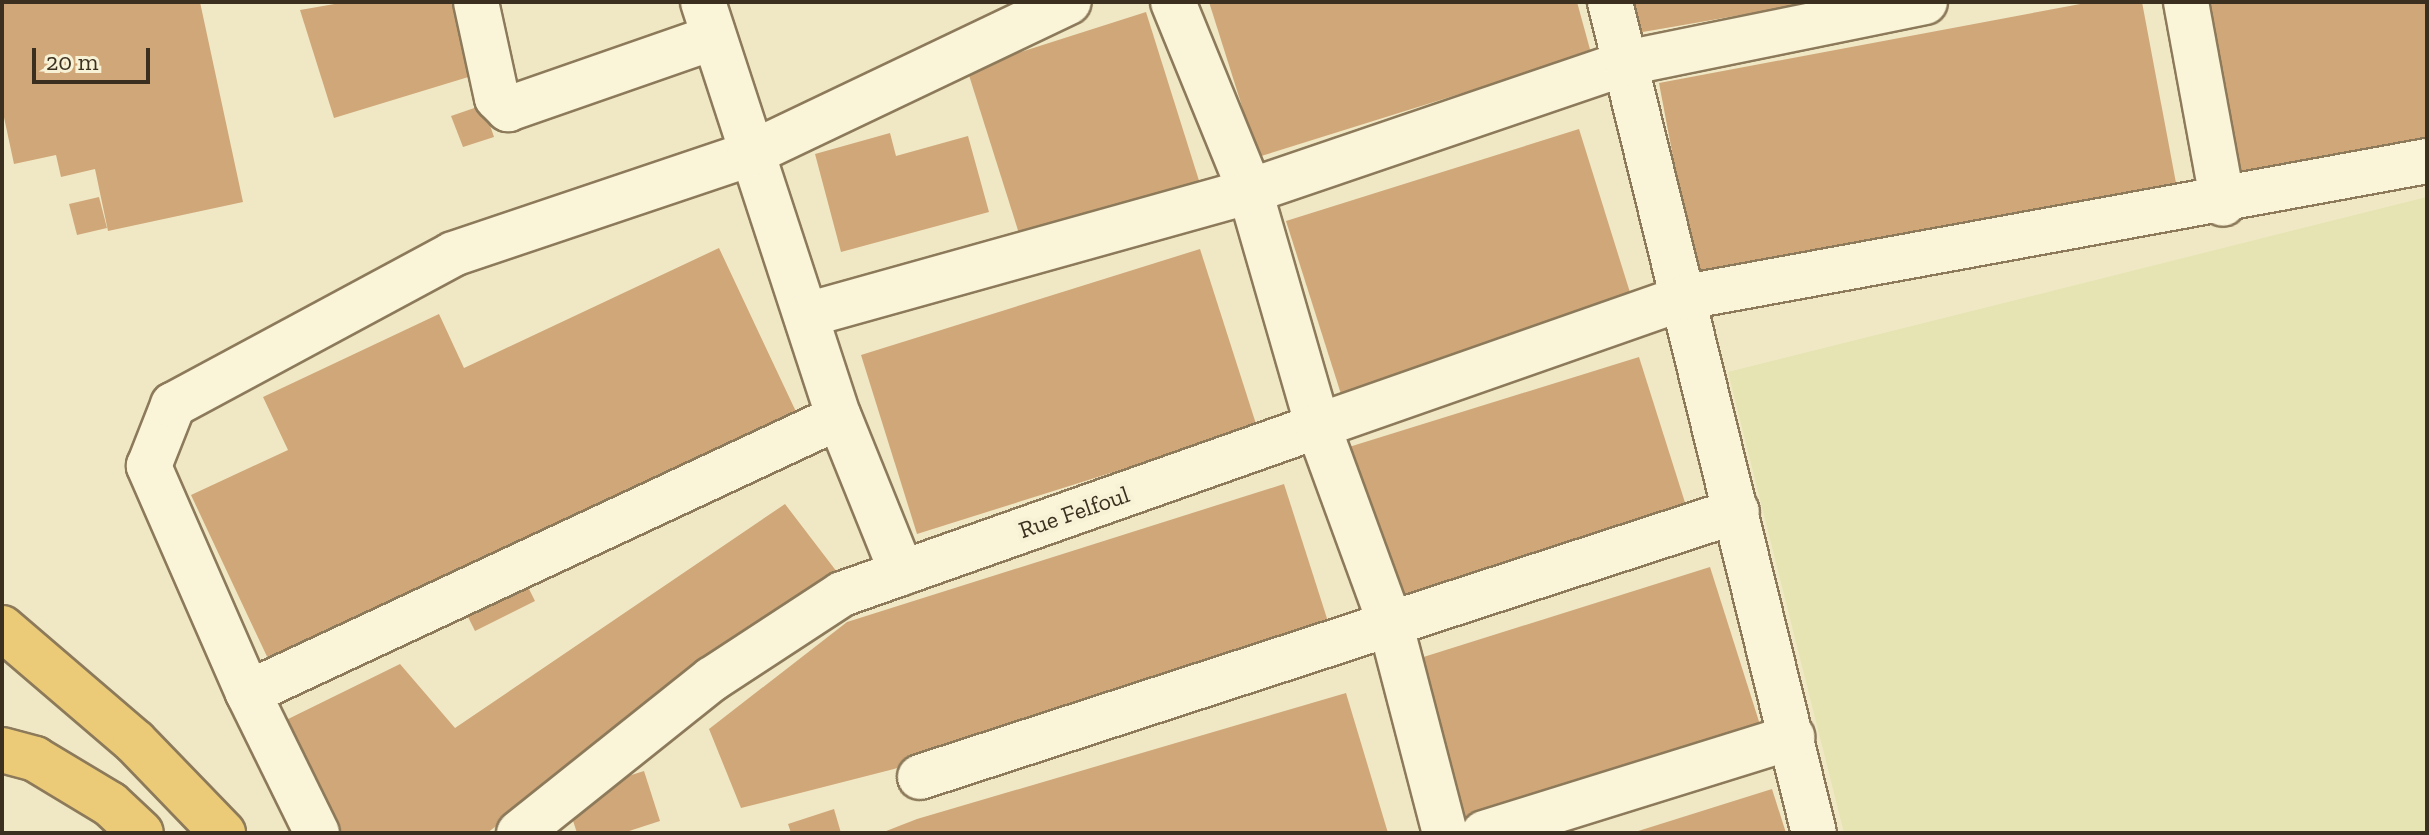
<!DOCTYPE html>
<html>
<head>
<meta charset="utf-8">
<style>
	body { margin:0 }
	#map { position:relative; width:2429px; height:835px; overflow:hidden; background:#f0e8c5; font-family:"Zilla Slab",serif }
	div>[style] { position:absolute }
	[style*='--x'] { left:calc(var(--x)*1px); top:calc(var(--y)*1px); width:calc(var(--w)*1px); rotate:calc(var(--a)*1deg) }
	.farmland>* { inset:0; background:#e6e4b2 }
	.building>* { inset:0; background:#d0a779 }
	.roads { filter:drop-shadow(2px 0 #8c7a5a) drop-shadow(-2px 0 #8c7a5a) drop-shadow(0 2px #8c7a5a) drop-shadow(0 -2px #8c7a5a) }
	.minor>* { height:44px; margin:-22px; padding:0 22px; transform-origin:22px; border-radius:22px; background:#faf4d9 }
	.trunk>* { height:44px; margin:-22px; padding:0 22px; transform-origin:22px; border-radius:22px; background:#ebcb78 }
	span { translate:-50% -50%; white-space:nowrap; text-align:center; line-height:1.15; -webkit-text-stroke:8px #f7f1d5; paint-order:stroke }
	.street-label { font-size:24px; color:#3b301f }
	.frame { position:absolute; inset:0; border:4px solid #3b301f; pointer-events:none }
	.scale { position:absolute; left:32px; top:48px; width:118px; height:36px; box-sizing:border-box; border:4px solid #3b301f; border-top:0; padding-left:10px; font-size:24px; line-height:28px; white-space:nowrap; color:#3b301f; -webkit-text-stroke:6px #f7f1d5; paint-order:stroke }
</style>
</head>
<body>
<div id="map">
	<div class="farmland">
		<i style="clip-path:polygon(2427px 197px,2427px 833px,1844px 833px,1728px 372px)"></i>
	</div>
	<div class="building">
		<i style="clip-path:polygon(2px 2px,200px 2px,243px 202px,108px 231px,95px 169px,61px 177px,56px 155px,14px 164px,2px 108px)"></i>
		<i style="clip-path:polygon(346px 2px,472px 2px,488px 71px,334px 118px,300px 10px)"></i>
		<i style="clip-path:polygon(1209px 2px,1577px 2px,1591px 53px,1258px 157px)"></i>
		<i style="clip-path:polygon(1631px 2px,1804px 2px,1804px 4px,1637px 33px)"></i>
		<i style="clip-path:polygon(2091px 2px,2142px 2px,2179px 199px,1698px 289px,1659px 83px)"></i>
		<i style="clip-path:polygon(2204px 2px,2427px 2px,2427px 149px,2238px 184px)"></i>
		<i style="clip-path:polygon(1146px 12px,1201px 187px,1022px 243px,967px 69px)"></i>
		<i style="clip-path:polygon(483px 105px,494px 137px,463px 147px,451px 116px)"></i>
		<i style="clip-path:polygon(1579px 129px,1633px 302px,1341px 394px,1286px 221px)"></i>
		<i style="clip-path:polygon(890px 133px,896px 156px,968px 136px,989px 212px,841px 252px,815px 154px)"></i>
		<i style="clip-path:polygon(99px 197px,107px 228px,77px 235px,69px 204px)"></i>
		<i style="clip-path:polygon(719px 248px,799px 418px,271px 665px,191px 495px,288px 450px,263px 397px,439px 314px,464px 368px)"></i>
		<i style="clip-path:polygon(1200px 249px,1257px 427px,917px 534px,861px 355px)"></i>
		<i style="clip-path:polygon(1639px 357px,1688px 512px,1398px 603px,1349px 447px)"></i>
		<i style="clip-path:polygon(1284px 484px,1331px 631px,894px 769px,741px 808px,709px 729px,847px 622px)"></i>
		<i style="clip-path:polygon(785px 504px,837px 572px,487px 833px,340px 833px,280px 723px,400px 664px,455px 728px)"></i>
		<i style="clip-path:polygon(1710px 567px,1762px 731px,1466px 824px,1414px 660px)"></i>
		<i style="clip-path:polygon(521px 573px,535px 601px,475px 631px,461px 603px)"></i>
		<i style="clip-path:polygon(1346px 693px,1388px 833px,881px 833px,917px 819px)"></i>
		<i style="clip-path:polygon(644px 771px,660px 821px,623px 833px,577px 833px,565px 796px)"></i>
		<i style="clip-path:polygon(1772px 789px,1786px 833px,1636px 833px,1635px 832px)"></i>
		<i style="clip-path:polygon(834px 809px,841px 833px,791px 833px,788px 824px)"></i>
	</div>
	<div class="roads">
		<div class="minor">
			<i style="--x:476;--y:2;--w:98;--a:77.7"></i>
			<i style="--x:497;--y:98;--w:16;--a:45"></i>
			<i style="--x:508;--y:109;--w:216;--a:-19.2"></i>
			<i style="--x:703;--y:2;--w:437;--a:71.9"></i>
			<i style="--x:839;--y:417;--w:168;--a:68"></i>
			<i style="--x:1173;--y:2;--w:204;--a:67.8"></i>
			<i style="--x:1250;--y:191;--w:245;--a:73.9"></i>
			<i style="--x:1318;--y:426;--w:213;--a:69.9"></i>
			<i style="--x:1391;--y:626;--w:214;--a:75.4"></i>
			<i style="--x:1610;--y:2;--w:856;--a:76.21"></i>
			<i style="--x:2186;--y:2;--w:205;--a:79.6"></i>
			<i style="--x:810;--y:314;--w:457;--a:-15.6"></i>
			<i style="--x:1250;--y:191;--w:397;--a:-18.8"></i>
			<i style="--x:1626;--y:63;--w:305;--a:-11.5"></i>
			<i style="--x:248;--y:693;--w:248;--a:-113.6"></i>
			<i style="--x:149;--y:466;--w:66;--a:-68.5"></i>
			<i style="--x:173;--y:405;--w:318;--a:-28.3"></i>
			<i style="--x:453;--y:254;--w:313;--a:-18.6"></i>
			<i style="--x:750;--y:154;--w:353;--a:-25.5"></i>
			<i style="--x:920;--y:777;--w:859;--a:-18.03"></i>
			<i style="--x:317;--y:833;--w:156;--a:-116.2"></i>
			<i style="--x:248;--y:693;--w:652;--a:-25.03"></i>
			<i style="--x:519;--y:833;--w:247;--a:-38.6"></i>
			<i style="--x:712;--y:679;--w:155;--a:-33.2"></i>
			<i style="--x:842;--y:594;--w:505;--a:-19.44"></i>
			<i style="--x:1318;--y:426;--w:390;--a:-19.3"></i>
			<i style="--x:1686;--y:297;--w:753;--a:-10.4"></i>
			<i style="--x:1484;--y:833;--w:323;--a:-17.3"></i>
		</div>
		<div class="trunk">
			<i style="--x:2;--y:628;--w:175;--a:40.6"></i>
			<i style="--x:135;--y:742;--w:127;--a:46"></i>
			<i style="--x:2;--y:750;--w:34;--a:15"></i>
			<i style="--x:35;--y:759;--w:87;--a:31"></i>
			<i style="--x:110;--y:804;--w:42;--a:43.1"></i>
		</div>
	</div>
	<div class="street-label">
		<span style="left:1074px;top:512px;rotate:-19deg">Rue Felfoul</span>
	</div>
	<div class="frame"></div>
	<div class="scale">20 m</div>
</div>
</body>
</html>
